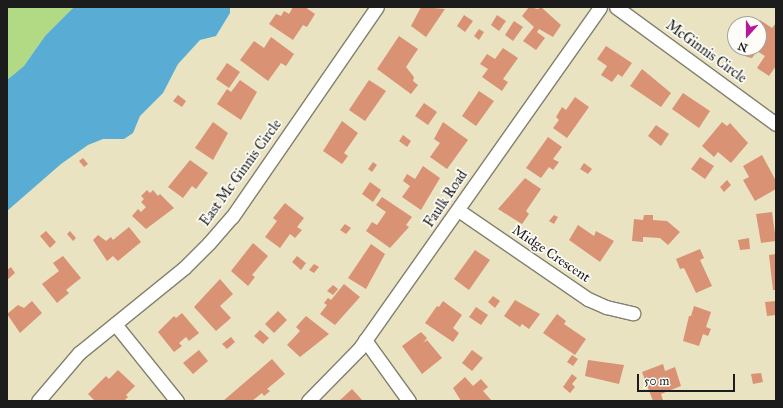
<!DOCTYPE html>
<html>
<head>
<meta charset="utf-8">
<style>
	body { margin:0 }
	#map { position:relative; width:783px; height:408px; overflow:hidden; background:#e9e3c2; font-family:"IM FELL Great Primer",serif }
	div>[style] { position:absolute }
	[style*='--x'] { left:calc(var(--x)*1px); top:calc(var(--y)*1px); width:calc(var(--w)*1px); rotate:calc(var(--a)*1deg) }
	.green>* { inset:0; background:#b2d983 }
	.water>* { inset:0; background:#59add5 }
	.building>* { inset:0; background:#d99274 }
	.roads { filter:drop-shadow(1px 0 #82806f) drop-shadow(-1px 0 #82806f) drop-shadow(0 1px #82806f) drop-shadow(0 -1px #82806f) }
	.minor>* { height:13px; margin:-6.5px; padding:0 6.5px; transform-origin:6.5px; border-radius:6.5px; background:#fff }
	span { translate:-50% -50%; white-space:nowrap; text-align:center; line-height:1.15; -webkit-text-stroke:3.5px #fdfcf7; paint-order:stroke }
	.street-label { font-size:14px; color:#1c1c1c }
	.frame { position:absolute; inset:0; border:8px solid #1c1c1c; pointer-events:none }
	.north { position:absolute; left:727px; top:16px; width:40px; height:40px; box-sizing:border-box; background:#fdfcf7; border:1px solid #a3a29f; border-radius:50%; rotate:201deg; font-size:11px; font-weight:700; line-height:16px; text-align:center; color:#1c1c1c }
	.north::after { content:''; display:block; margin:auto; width:14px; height:18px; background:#b5179e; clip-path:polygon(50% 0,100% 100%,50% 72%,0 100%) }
	.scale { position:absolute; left:637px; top:374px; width:98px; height:18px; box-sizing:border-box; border:2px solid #1c1c1c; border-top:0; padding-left:5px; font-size:12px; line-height:14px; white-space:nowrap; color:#1c1c1c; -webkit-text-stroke:3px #fdfcf7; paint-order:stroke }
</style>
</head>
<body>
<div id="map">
	<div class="green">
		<i style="clip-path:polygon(7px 7px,74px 7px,45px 36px,24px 66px,7px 80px)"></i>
	</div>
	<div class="water">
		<i style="clip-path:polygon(74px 7px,230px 7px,230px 13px,216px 36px,200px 40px,178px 64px,163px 93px,140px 116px,133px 133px,124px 139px,103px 139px,88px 145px,61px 164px,7px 211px,7px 80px,24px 66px,45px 36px)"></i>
	</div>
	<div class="building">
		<i style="clip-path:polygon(293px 7px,305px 7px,315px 14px,307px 27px,303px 25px,293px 40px,269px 24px,276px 14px,281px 16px,284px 11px,289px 14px)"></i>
		<i style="clip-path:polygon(421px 7px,445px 9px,426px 37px,411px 26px)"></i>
		<i style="clip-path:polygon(529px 7px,538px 9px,541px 7px,561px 25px,553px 37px,539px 29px,537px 32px,545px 38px,536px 50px,523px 41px,534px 27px,522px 16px)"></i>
		<i style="clip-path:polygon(464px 15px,473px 21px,465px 32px,457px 26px)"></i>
		<i style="clip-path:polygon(497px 15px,506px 21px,499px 31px,491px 25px)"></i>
		<i style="clip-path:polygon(760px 20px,772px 28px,776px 23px,776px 66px,769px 76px,757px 68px,765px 56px,757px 51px,752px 58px,747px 57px,736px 49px,759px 48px,757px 24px)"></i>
		<i style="clip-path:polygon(514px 21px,523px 27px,513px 41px,505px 35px)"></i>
		<i style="clip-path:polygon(479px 29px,484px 32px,479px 40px,474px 36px)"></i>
		<i style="clip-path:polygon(399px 36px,418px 49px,406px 67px,414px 77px,413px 81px,418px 85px,411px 94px,377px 69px)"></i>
		<i style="clip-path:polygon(271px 37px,294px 54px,286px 66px,281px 63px,268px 81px,240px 60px,254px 41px,264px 48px)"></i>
		<i style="clip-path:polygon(606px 46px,632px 63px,622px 77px,618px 74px,612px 82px,601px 75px,607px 66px,597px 59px)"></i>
		<i style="clip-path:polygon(503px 48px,518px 58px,503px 79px,508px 82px,502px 91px,482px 77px,488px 69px,480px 64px,487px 54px,495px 59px)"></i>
		<i style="clip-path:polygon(227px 63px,240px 72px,229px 88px,216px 79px)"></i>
		<i style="clip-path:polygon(642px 69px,671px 93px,661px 107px,630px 86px)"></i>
		<i style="clip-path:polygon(240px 80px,257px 92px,241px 120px,217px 104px,227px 89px,231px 92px)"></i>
		<i style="clip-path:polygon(369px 80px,386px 91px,365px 121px,349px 110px)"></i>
		<i style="clip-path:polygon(479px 91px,494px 101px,476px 126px,462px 116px)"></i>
		<i style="clip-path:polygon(683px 93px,710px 111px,699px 128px,672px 109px)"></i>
		<i style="clip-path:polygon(178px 95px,186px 101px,182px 107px,173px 101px)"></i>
		<i style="clip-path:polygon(575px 97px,589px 107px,567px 138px,553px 128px,559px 120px,556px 117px,562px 107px,566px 110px)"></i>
		<i style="clip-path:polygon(424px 103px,437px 112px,428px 125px,415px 116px)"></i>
		<i style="clip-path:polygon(342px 121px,358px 133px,344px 153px,348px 156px,342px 164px,323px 151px)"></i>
		<i style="clip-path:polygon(213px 122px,228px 133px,213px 160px,195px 148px)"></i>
		<i style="clip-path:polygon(443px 122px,468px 140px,447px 169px,430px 157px,440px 143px,434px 139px)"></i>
		<i style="clip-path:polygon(722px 122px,727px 126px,730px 123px,748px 143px,731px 163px,718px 152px,714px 157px,702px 146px)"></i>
		<i style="clip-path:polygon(656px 125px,669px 134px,661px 146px,648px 136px)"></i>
		<i style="clip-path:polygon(403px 135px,411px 141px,407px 147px,399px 141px)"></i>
		<i style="clip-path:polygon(548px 137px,562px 147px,553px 159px,559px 162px,553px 170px,549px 167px,541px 178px,526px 168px)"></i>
		<i style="clip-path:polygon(762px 155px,776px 181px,776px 189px,755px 201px,743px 180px,749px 177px,743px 166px)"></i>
		<i style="clip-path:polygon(700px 157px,714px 166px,705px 179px,691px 169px)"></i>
		<i style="clip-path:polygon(83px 158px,88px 164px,84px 167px,79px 161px)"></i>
		<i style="clip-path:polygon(190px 160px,208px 173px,196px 189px,192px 186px,183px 198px,168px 187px)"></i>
		<i style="clip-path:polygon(373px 162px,377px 165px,372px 172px,368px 169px)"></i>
		<i style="clip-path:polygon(584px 163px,592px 169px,588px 174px,580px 169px)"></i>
		<i style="clip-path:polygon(423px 166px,440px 178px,421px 210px,402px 197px,410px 186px,403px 181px,407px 174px,415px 179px)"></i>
		<i style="clip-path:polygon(525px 178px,541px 189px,526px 211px,529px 214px,522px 224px,498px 209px)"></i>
		<i style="clip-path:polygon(727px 180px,731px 185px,724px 192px,720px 187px)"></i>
		<i style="clip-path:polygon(370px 182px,381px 190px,373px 202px,362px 194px)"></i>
		<i style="clip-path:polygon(147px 190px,150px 193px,153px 190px,158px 196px,160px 194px,174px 208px,146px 229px,132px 216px,138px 209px,141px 212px,146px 207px,141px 202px,144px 199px,141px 196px)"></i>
		<i style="clip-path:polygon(382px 197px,412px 217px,406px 225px,409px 227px,390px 248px,366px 231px,372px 222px,377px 225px,386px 212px,376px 205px)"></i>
		<i style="clip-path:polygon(285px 203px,304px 218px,297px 227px,302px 230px,295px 238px,290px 234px,280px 248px,265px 237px,277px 221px,273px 218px)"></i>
		<i style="clip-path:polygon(772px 212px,776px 241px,761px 243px,756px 214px)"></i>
		<i style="clip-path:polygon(554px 215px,558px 217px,554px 224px,549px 221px)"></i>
		<i style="clip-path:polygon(644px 215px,653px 215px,653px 220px,667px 221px,680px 232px,668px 245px,660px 238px,643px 237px,643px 242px,632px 241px,634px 219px,643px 220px)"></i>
		<i style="clip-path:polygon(345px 224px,351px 228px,346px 234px,340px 230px)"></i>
		<i style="clip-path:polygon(578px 225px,594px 236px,596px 231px,614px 241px,600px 262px,569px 240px)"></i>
		<i style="clip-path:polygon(129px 227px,141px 242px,118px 261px,113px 256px,107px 261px,93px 240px,98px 235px,106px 241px,111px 237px,113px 240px)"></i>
		<i style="clip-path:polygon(46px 231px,56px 242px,50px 248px,40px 236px)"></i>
		<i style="clip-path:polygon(70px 231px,76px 238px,73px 241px,67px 234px)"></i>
		<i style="clip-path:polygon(749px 238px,750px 249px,740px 250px,738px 240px)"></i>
		<i style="clip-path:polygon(253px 243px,268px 256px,252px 275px,255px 277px,248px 286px,231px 271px)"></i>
		<i style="clip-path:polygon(371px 244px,385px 254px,366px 289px,348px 278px)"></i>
		<i style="clip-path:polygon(700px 249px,704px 258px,700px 260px,712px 286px,696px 293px,684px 268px,680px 269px,676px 259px)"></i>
		<i style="clip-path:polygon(475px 250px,490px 260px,469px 290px,454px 279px)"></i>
		<i style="clip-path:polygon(776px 254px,776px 290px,773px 290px,769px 255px)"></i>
		<i style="clip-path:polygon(63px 256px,81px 278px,66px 290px,69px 293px,57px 303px,42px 284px,59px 271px,53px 263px)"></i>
		<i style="clip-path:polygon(297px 256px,306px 263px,301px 270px,292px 262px)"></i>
		<i style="clip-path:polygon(314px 264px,319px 267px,314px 273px,309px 270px)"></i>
		<i style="clip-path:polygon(11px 267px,15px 273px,7px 280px,7px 270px)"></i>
		<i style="clip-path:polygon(220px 279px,233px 294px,220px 306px,231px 318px,216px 331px,194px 307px)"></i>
		<i style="clip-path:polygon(344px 284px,360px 297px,335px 325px,320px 314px,327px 305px,324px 303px,328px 298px,331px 300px)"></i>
		<i style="clip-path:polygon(333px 285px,338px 289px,333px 295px,327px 291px)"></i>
		<i style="clip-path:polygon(493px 296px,500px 301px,495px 308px,488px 302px)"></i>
		<i style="clip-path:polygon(515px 300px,540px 314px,529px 329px,522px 324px,520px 327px,504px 316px)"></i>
		<i style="clip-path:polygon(32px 301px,42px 313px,20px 333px,7px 314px,18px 305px,24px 308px)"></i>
		<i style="clip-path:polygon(443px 301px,462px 315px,453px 328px,459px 333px,453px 342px,425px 323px,437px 306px,439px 307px)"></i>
		<i style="clip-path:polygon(776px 301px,776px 315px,767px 316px,765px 302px)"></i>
		<i style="clip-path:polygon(694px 306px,711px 312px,706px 327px,711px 329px,708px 336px,703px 334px,699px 346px,683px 341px,689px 316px,691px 316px)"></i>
		<i style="clip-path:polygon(476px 307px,488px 315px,481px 325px,469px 317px)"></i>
		<i style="clip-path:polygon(278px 311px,287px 320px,274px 333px,265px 324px)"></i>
		<i style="clip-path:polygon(182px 313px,199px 333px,189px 341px,186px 337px,179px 343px,182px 346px,174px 352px,158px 332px,174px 316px,176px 318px)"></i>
		<i style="clip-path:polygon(557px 314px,566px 321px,564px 324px,586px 339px,575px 355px,543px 333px)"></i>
		<i style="clip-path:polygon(306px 316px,329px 334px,300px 357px,287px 345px,300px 331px,296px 327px)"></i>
		<i style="clip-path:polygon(260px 330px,269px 338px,263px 344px,254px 336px)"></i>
		<i style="clip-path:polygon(421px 332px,427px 338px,423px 343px,427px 340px,442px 358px,422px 374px,402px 346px)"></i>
		<i style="clip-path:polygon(231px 337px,235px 342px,227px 349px,222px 344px)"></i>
		<i style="clip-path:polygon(199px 350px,208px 361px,193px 374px,183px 363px)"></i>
		<i style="clip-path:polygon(472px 350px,483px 358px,472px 371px,462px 363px)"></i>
		<i style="clip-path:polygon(572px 355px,578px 359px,573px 366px,567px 362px)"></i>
		<i style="clip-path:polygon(272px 359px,285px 374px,267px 389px,270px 391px,264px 396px,262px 393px,252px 401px,223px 401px)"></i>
		<i style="clip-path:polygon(588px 360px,624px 365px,619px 384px,585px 376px)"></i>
		<i style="clip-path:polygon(663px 364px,665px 371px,675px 367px,681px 386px,661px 394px,663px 400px,653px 401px,642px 372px)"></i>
		<i style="clip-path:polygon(118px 370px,135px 386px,126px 395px,128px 397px,124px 401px,95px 401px,88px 394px,106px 376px,109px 379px)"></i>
		<i style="clip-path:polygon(761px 373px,763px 382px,753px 384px,751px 374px)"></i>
		<i style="clip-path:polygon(572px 374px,577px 378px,572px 384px,575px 387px,570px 393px,563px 387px)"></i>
		<i style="clip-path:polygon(465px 377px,473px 386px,481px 379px,488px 387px,483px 391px,492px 401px,461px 401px,453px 388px)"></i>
		<i style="clip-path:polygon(352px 389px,363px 401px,339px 401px)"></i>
	</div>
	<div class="roads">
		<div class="minor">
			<i style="--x:616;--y:7;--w:198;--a:36.2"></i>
			<i style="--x:458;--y:210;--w:158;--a:34.4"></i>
			<i style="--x:588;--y:299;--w:20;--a:24"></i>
			<i style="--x:606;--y:307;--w:28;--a:13"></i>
			<i style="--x:115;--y:324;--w:99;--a:51.2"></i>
			<i style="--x:365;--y:340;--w:75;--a:54.2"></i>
			<i style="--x:38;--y:401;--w:63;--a:-49.5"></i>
			<i style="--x:79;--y:353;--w:135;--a:-39"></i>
			<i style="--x:184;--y:268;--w:35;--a:-45"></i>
			<i style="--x:209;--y:243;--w:35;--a:-49"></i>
			<i style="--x:232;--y:217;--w:255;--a:-55.4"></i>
			<i style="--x:308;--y:401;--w:73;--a:-45.6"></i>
			<i style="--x:359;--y:349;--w:418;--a:-54.8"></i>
		</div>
	</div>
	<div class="street-label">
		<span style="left:706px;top:52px;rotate:36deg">McGinnis Circle</span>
		<span style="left:241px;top:173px;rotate:-54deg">East Mc Ginnis Circle</span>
		<span style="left:446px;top:199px;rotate:-56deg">Faulk Road</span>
		<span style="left:551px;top:254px;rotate:34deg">Midge Crescent</span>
	</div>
	<div class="frame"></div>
	<div class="north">N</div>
	<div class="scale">50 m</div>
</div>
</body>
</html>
